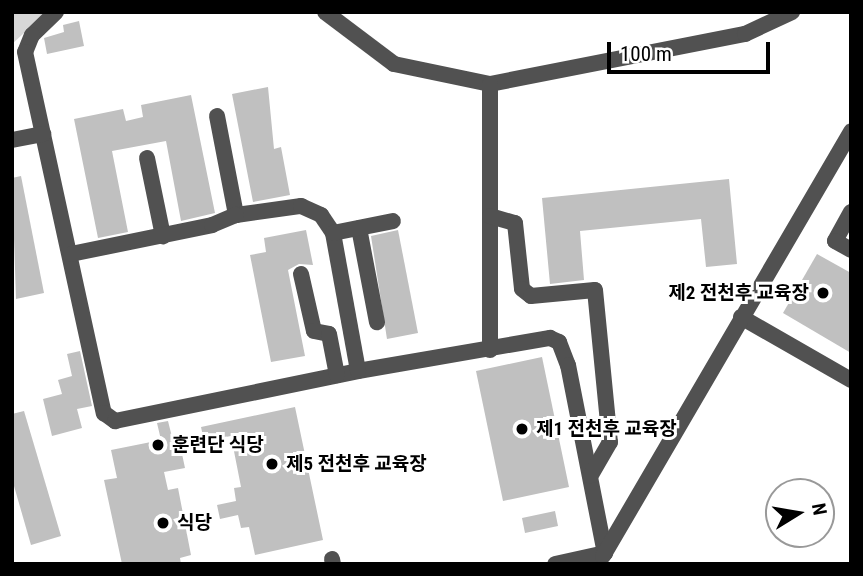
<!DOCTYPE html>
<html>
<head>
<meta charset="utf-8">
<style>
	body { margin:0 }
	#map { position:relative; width:863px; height:576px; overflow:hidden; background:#fff; font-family:"Roboto Condensed","Noto Sans KR",sans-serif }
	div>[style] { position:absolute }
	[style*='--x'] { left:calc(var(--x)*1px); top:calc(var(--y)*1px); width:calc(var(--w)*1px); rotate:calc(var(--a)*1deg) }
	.green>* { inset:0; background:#d8d8d8 }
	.building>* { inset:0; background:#c0c0c0 }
	.minor>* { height:16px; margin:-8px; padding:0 8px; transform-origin:8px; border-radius:8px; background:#515151 }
	.dots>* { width:19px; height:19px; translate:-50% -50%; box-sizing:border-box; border:4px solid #fff; border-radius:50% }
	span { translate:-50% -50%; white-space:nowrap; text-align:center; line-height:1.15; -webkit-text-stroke:6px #fff; paint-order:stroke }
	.poi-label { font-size:19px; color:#000; font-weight:700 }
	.right { translate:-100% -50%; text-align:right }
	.left { translate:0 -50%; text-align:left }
	.frame { position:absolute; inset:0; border:14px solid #000; pointer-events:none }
	.north { position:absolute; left:765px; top:478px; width:70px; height:70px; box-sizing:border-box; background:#fff; border:2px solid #999; border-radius:50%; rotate:79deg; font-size:19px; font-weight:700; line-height:28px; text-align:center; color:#000 }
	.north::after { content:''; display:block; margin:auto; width:24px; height:32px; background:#000; clip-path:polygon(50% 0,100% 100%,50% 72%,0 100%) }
	.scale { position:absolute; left:607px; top:42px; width:163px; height:32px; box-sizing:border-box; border:4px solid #000; border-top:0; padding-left:9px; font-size:21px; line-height:24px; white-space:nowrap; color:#000; -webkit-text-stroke:5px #fff; paint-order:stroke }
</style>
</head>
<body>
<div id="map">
	<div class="green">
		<i style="clip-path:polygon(12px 12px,47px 12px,12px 44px)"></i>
	</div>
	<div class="building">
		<i style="clip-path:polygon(79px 21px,84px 46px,47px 54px,44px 38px,64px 32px,63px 25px)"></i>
		<i style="clip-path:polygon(268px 87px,274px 149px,281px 147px,290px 195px,253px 202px,232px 94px)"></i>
		<i style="clip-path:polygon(191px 95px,215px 213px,181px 221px,166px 141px,112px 151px,128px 232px,98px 238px,74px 119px,123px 109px,126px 121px,143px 117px,141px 105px)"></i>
		<i style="clip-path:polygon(21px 176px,44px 293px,16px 299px,12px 178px)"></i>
		<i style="clip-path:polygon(729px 179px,737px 264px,706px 267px,701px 219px,580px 231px,584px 280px,550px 284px,542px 198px)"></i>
		<i style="clip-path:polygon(306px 230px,313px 265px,299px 264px,288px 270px,305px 356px,271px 362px,250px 255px,266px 252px,264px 238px)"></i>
		<i style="clip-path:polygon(398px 230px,418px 333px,387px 339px,371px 236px)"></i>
		<i style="clip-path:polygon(817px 254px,851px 273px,851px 353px,783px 313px)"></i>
		<i style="clip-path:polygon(80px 351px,92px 406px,77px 409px,82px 428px,52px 436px,43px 399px,62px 394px,58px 380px,72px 376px,67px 354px)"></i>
		<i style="clip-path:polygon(542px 357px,569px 487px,503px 501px,476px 371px)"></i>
		<i style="clip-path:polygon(295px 407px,323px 540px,255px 555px,249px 527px,241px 528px,238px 515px,220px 519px,217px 505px,236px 501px,234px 488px,241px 487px,231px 436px,204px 441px,201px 427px)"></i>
		<i style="clip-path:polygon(24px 411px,61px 536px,31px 545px,12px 479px,12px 414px)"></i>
		<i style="clip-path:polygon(168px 421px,172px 437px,178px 435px,185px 468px,164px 472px,168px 490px,178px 488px,191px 555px,180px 558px,181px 564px,122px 564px,104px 480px,117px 478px,111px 450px,161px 440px,157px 423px)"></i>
		<i style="clip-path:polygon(555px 511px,558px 526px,525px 533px,522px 518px)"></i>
	</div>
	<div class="minor">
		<i style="--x:56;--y:12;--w:33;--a:136"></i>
		<i style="--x:32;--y:35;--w:18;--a:112"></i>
		<i style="--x:25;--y:52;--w:370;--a:77.7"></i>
		<i style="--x:104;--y:413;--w:14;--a:36"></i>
		<i style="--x:115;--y:421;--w:248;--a:-11.6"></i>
		<i style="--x:358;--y:371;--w:195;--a:-9.8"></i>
		<i style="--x:550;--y:338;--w:10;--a:24"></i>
		<i style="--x:559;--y:342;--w:25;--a:69"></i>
		<i style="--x:568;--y:365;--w:192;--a:78.9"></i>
		<i style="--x:605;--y:553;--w:51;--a:167.6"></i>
		<i style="--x:325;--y:12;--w:86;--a:37"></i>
		<i style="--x:394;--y:64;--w:98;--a:11.8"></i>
		<i style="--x:490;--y:84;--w:260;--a:-11.1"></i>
		<i style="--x:745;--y:34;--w:52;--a:-25.1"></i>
		<i style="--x:490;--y:84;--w:266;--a:90"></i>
		<i style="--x:217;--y:116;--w:101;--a:79.1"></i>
		<i style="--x:236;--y:215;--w:66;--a:-7.9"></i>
		<i style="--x:301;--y:206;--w:22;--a:24"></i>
		<i style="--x:321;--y:215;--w:22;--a:56"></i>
		<i style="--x:333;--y:233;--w:140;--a:79.7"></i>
		<i style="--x:12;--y:140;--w:32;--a:-11"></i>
		<i style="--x:147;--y:158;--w:80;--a:78.4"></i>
		<i style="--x:851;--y:212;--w:33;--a:119"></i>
		<i style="--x:835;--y:241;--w:18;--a:29"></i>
		<i style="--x:490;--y:216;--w:26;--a:16"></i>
		<i style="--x:515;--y:223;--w:66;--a:83.9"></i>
		<i style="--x:522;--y:289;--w:11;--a:38"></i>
		<i style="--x:531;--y:296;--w:64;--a:-5.4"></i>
		<i style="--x:595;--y:290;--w:153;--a:84.4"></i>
		<i style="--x:610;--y:442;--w:39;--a:120"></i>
		<i style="--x:359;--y:228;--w:96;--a:79.2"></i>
		<i style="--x:333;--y:233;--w:61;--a:-11.3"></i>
		<i style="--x:71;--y:254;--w:144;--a:-11.6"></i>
		<i style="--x:212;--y:225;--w:26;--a:-23"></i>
		<i style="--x:301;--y:274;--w:58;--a:77.2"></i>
		<i style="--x:314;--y:331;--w:15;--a:11"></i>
		<i style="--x:329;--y:334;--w:42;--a:79"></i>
		<i style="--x:741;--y:317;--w:127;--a:29.8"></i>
		<i style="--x:603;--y:556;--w:492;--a:-59.7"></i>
		<i style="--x:332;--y:559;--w:5;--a:79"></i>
	</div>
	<div class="dots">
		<i style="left:823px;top:293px;background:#000"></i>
		<i style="left:522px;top:429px;background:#000"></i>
		<i style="left:158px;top:445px;background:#000"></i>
		<i style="left:272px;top:464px;background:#000"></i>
		<i style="left:163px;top:523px;background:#000"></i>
	</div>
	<div class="poi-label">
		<span class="right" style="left:809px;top:293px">제2 전천후 교육장</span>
		<span class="left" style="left:536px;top:429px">제1 전천후 교육장</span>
		<span class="left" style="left:172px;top:445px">훈련단 식당</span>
		<span class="left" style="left:286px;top:464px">제5 전천후 교육장</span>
		<span class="left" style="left:177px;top:523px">식당</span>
	</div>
	<div class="frame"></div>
	<div class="north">N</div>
	<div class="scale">100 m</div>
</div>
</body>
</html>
